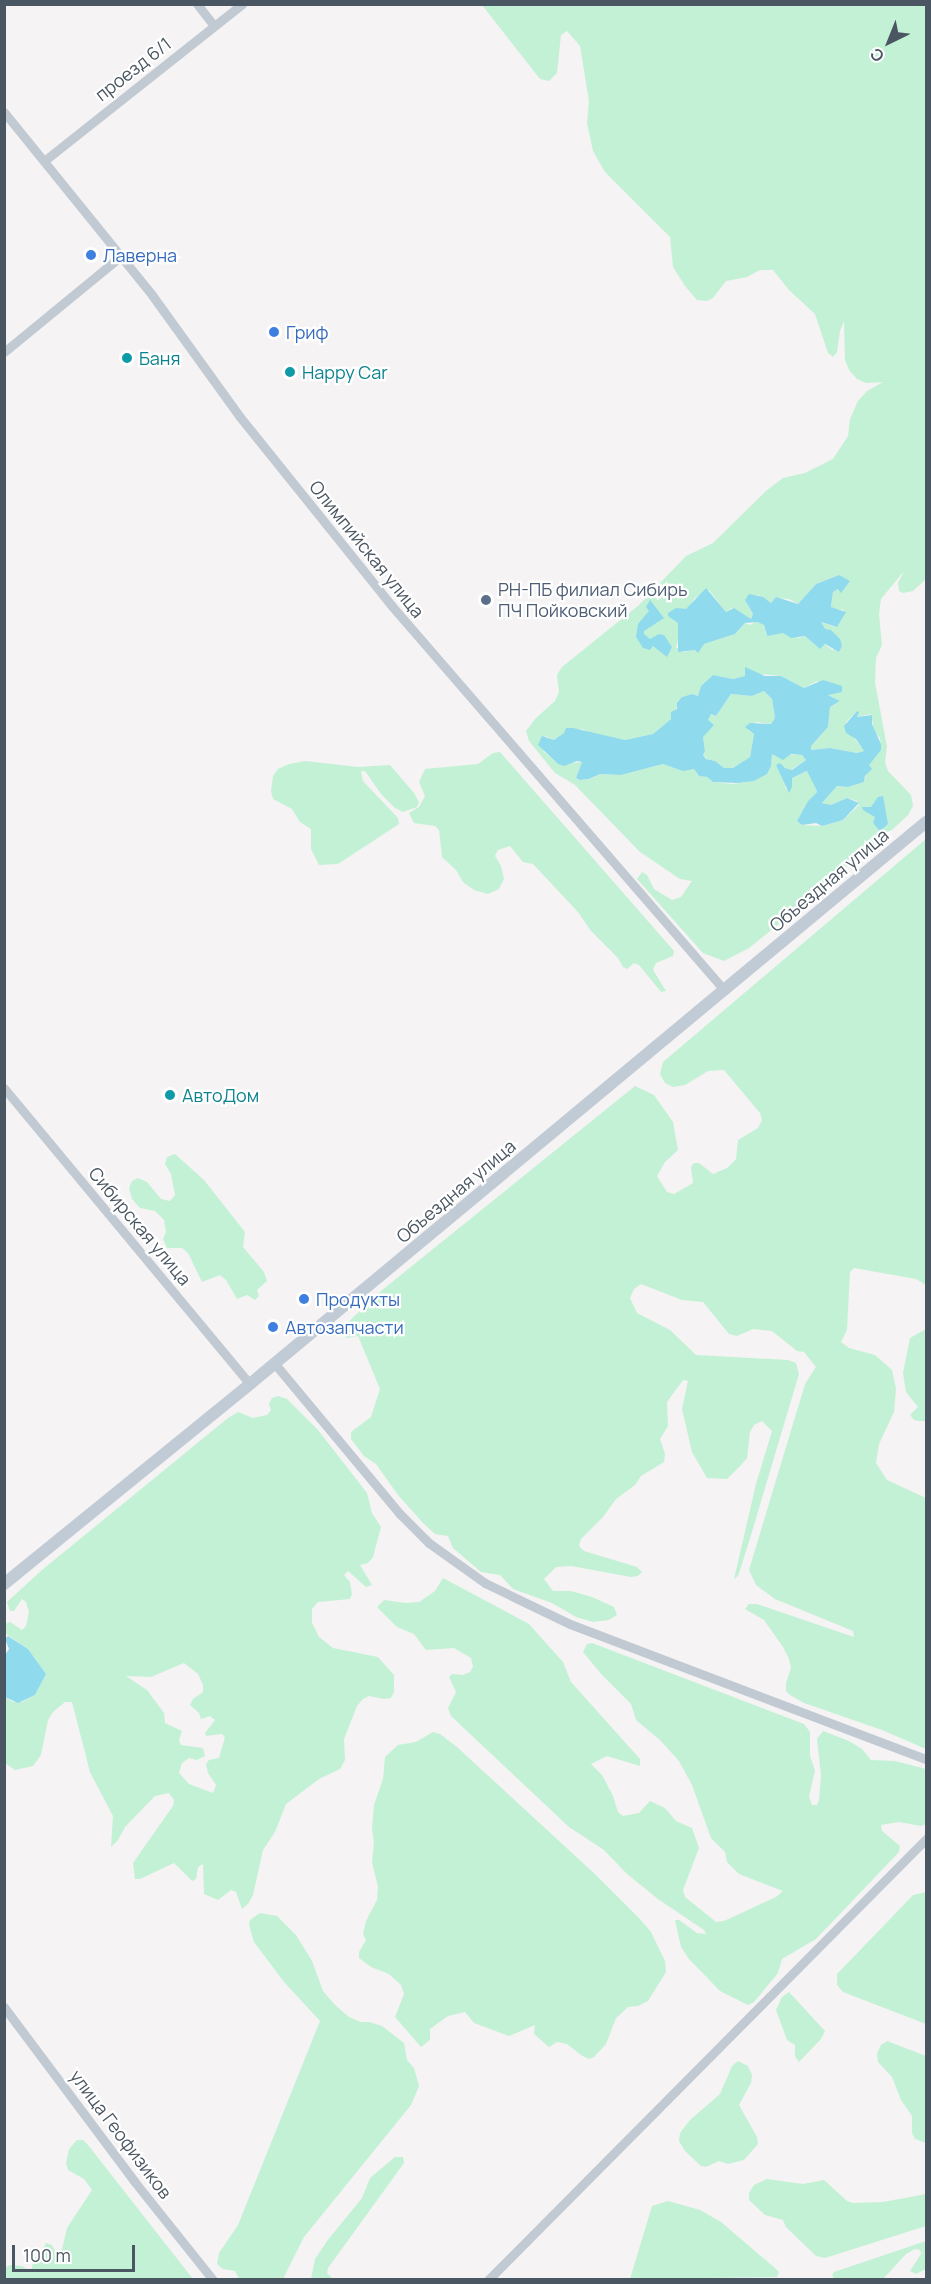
<!DOCTYPE html>
<html>
<head>
<meta charset="utf-8">
<style>
	body { margin:0 }
	#map { position:relative; width:931px; height:2284px; overflow:hidden; background:#f5f3f3; font-family:Manrope,sans-serif }
	div>[style] { position:absolute }
	[style*='--x'] { left:calc(var(--x)*1px); top:calc(var(--y)*1px); width:calc(var(--w)*1px); rotate:calc(var(--a)*1deg) }
	.green>* { inset:0; background:#c3f1d5 }
	.water>* { inset:0; background:#90daee }
	.street>* { height:9px; margin:-4.5px; padding:0 4.5px; transform-origin:4.5px; border-radius:4.5px; background:#c1cad2 }
	.secondary>* { height:12px; margin:-6px; padding:0 6px; transform-origin:6px; border-radius:6px; background:#c1cbd6 }
	.dots>* { width:16px; height:16px; translate:-50% -50%; box-sizing:border-box; border:3px solid #fff; border-radius:50% }
	span { translate:-50% -50%; white-space:nowrap; text-align:center; line-height:1.15; -webkit-text-stroke:4.5px #fff; paint-order:stroke }
	.street-label { font-size:18px; color:#4a5661 }
	.shop-label { font-size:18px; color:#366cbe }
	.left { translate:0 -50%; text-align:left }
	.culture-label { font-size:18px; color:#0d838f }
	.service-label { font-size:18px; color:#4e5e75 }
	.frame { position:absolute; inset:0; border:6px solid #4a5661; pointer-events:none }
	.north { position:absolute; left:859px; top:12px; width:60px; height:60px; -webkit-text-stroke:4px #fff; paint-order:stroke; rotate:223deg; font-size:16px; font-weight:700; line-height:24px; text-align:center; color:#4a5661 }
	.north::after { content:''; display:block; margin:auto; width:21px; height:27px; background:#4a5661; clip-path:polygon(50% 0,100% 100%,50% 72%,0 100%) }
	.scale { position:absolute; left:12px; top:2245px; width:123px; height:27px; box-sizing:border-box; border:3px solid #4a5661; border-top:0; padding-left:8px; font-size:18px; line-height:21px; white-space:nowrap; color:#4a5661; -webkit-text-stroke:4px #fff; paint-order:stroke }
</style>
</head>
<body>
<div id="map">
	<div class="green">
		<i style="clip-path:polygon(evenodd,482px 5px,926px 5px,926px 579px,913px 591px,903px 593px,899px 591px,898px 583px,904px 571px,881px 599px,879px 614px,882px 645px,876px 658px,875px 682px,887px 747px,885px 762px,888px 771px,911px 795px,913px 806px,908px 815px,893px 829px,782px 918px,779px 924px,749px 948px,724px 961px,703px 953px,637px 879px,642px 872px,647px 875px,654px 889px,672px 900px,681px 897px,692px 881px,680px 879px,640px 852px,575px 785px,555px 773px,529px 741px,526px 731px,535px 719px,555px 701px,559px 692px,557px 675px,562px 667px,639px 605px,686px 556px,713px 543px,766px 491px,783px 478px,805px 473px,833px 459px,848px 436px,850px 419px,858px 401px,867px 391px,883px 382px,866px 383px,857px 379px,849px 370px,845px 360px,844px 321px,840px 331px,837px 352px,833px 357px,828px 353px,815px 314px,789px 290px,773px 270px,760px 270px,747px 277px,726px 281px,713px 298px,707px 301px,697px 300px,685px 286px,673px 267px,670px 237px,605px 172px,593px 151px,587px 123px,589px 101px,580px 46px,567px 31px,561px 35px,557px 73px,549px 81px,540px 79px,482px 5px,839px 575px,838px 589px,833px 592px,831px 608px,844px 610px,835px 627px,821px 622px,834px 651px,824px 644px,820px 649px,805px 636px,799px 638px,783px 633px,766px 635px,764px 625px,758px 621px,750px 625px,745px 623px,735px 634px,704px 644px,695px 650px,682px 652px,676px 647px,680px 635px,678px 623px,695px 598px,709px 590px,726px 612px,732px 608px,751px 619px,753px 614px,747px 604px,758px 595px,771px 603px,775px 598px,789px 599px,798px 604px,816px 584px,839px 575px,482px 5px,746px 673px,781px 676px,804px 688px,817px 681px,840px 691px,828px 695px,840px 701px,830px 707px,828px 727px,811px 746px,811px 750px,830px 748px,857px 753px,864px 751px,847px 728px,846px 722px,857px 711px,857px 717px,871px 714px,874px 731px,880px 738px,881px 750px,871px 760px,864px 782px,848px 787px,837px 786px,822px 803px,831px 805px,847px 798px,857px 801px,859px 805px,843px 820px,822px 826px,802px 825px,797px 821px,808px 801px,817px 792px,816px 789px,808px 771px,792px 778px,786px 790px,784px 780px,776px 765px,791px 770px,806px 760px,802px 755px,772px 754px,771px 764px,747px 782px,733px 784px,713px 782px,707px 777px,699px 776px,694px 769px,683px 770px,663px 764px,621px 775px,600px 774px,590px 779px,580px 780px,576px 778px,582px 762px,558px 764px,543px 751px,545px 736px,554px 740px,566px 732px,582px 729px,592px 734px,625px 740px,653px 734px,671px 719px,682px 697px,692px 694px,698px 696px,701px 686px,713px 675px,733px 679px,745px 676px,746px 673px)"></i>
		<i style="clip-path:polygon(764px 691px,772px 699px,775px 718px,771px 724px,756px 722px,748px 730px,754px 734px,750px 757px,733px 768px,724px 768px,715px 761px,707px 759px,703px 755px,705px 751px,703px 737px,710px 714px,716px 716px,731px 694px,752px 696px)"></i>
		<i style="clip-path:polygon(500px 752px,674px 951px,673px 956px,656px 963px,653px 970px,666px 991px,661px 992px,639px 965px,634px 963px,627px 969px,623px 967px,618px 958px,591px 931px,578px 912px,533px 864px,523px 862px,510px 846px,498px 850px,495px 856px,501px 866px,504px 879px,499px 889px,488px 894px,474px 890px,463px 882px,456px 870px,442px 857px,439px 830px,435px 826px,414px 823px,409px 813px,419px 807px,425px 796px,419px 782px,425px 769px,478px 764px,493px 753px)"></i>
		<i style="clip-path:polygon(305px 761px,358px 767px,390px 765px,414px 793px,419px 802px,417px 807px,403px 812px,395px 808px,381px 794px,365px 771px,361px 771px,363px 781px,398px 818px,399px 824px,338px 864px,319px 865px,311px 849px,311px 829px,300px 822px,292px 809px,273px 799px,271px 791px,273px 776px,278px 769px,289px 764px)"></i>
		<i style="clip-path:polygon(926px 839px,926px 1285px,916px 1279px,854px 1268px,850px 1272px,847px 1330px,841px 1342px,849px 1348px,875px 1355px,892px 1370px,896px 1389px,894px 1412px,879px 1444px,876px 1463px,887px 1480px,926px 1498px,926px 1749px,882px 1730px,804px 1703px,790px 1695px,786px 1691px,786px 1683px,791px 1668px,789px 1659px,783px 1647px,764px 1620px,745px 1609px,749px 1604px,757px 1604px,854px 1637px,853px 1631px,775px 1599px,756px 1585px,749px 1570px,805px 1384px,816px 1367px,804px 1352px,797px 1351px,772px 1331px,753px 1329px,737px 1336px,729px 1334px,703px 1302px,682px 1300px,641px 1284px,634px 1289px,630px 1298px,637px 1313px,670px 1330px,696px 1355px,788px 1360px,796px 1363px,799px 1374px,748px 1545px,738px 1576px,734px 1579px,756px 1484px,772px 1431px,762px 1421px,754px 1425px,750px 1432px,747px 1458px,742px 1464px,727px 1479px,707px 1478px,692px 1452px,682px 1409px,688px 1381px,683px 1380px,667px 1402px,668px 1426px,660px 1439px,665px 1454px,664px 1462px,641px 1476px,635px 1485px,616px 1499px,603px 1517px,581px 1539px,579px 1546px,584px 1551px,637px 1567px,642px 1572px,638px 1576px,631px 1577px,571px 1566px,556px 1567px,544px 1579px,553px 1591px,571px 1591px,592px 1597px,614px 1607px,617px 1615px,609px 1620px,593px 1622px,576px 1617px,552px 1603px,513px 1589px,500px 1575px,481px 1572px,453px 1548px,448px 1536px,435px 1534px,424px 1524px,398px 1495px,376px 1464px,364px 1456px,351px 1439px,351px 1432px,371px 1417px,380px 1389px,358px 1336px,347px 1338px,341px 1333px,343px 1327px,381px 1291px,635px 1086px,654px 1095px,673px 1122px,678px 1150px,665px 1162px,657px 1176px,667px 1192px,674px 1194px,693px 1183px,691px 1167px,694px 1163px,699px 1163px,713px 1174px,727px 1168px,736px 1159px,738px 1140px,758px 1128px,762px 1120px,760px 1113px,724px 1070px,708px 1071px,685px 1085px,673px 1087px,665px 1083px,660px 1074px,663px 1062px)"></i>
		<i style="clip-path:polygon(175px 1154px,204px 1180px,245px 1232px,243px 1247px,264px 1272px,267px 1281px,257px 1290px,259px 1296px,255px 1300px,247px 1295px,237px 1299px,226px 1280px,220px 1275px,202px 1282px,188px 1253px,182px 1248px,167px 1248px,163px 1239px,166px 1232px,164px 1220px,155px 1211px,140px 1208px,132px 1199px,129px 1188px,132px 1181px,138px 1178px,147px 1182px,161px 1199px,170px 1201px,175px 1195px,171px 1174px,165px 1164px,167px 1157px)"></i>
		<i style="clip-path:polygon(926px 1329px,926px 1421px,920px 1421px,914px 1420px,910px 1415px,918px 1407px,906px 1392px,903px 1373px,910px 1338px)"></i>
		<i style="clip-path:polygon(evenodd,278px 1396px,287px 1399px,318px 1430px,367px 1493px,372px 1513px,381px 1527px,373px 1557px,368px 1563px,360px 1565px,372px 1585px,366px 1587px,348px 1571px,344px 1575px,350px 1582px,352px 1594px,350px 1599px,318px 1602px,312px 1609px,312px 1623px,319px 1637px,333px 1648px,378px 1657px,394px 1675px,394px 1692px,391px 1698px,384px 1699px,369px 1696px,363px 1699px,357px 1706px,344px 1739px,345px 1760px,340px 1769px,319px 1779px,286px 1804px,275px 1832px,263px 1850px,253px 1895px,248px 1904px,242px 1909px,236px 1892px,231px 1890px,218px 1900px,204px 1894px,203px 1864px,198px 1867px,196px 1879px,192px 1881px,174px 1863px,140px 1879px,135px 1879px,133px 1863px,173px 1806px,174px 1800px,169px 1793px,155px 1796px,125px 1827px,118px 1840px,111px 1847px,113px 1816px,90px 1772px,72px 1702px,65px 1702px,53px 1712px,48px 1720px,41px 1755px,33px 1766px,15px 1770px,5px 1763px,5px 1697px,13px 1702px,22px 1702px,35px 1695px,46px 1674px,28px 1649px,5px 1633px,5px 1624px,10px 1622px,22px 1630px,26px 1626px,29px 1612px,26px 1602px,22px 1599px,14px 1611px,10px 1611px,7px 1602px,42px 1570px,228px 1418px,238px 1412px,253px 1418px,267px 1415px,271px 1410px,269px 1404px,272px 1398px,278px 1396px,184px 1663px,198px 1674px,203px 1685px,203px 1692px,193px 1699px,190px 1705px,199px 1713px,201px 1719px,210px 1716px,215px 1720px,205px 1733px,206px 1736px,222px 1734px,225px 1737px,219px 1758px,209px 1760px,206px 1764px,208px 1773px,216px 1785px,213px 1793px,189px 1784px,179px 1773px,182px 1763px,189px 1758px,197px 1760px,205px 1756px,203px 1748px,181px 1745px,179px 1740px,182px 1731px,165px 1723px,164px 1713px,147px 1690px,126px 1676px,151px 1677px,184px 1663px)"></i>
		<i style="clip-path:polygon(443px 1578px,529px 1624px,563px 1662px,571px 1682px,640px 1759px,640px 1766px,607px 1756px,591px 1764px,602px 1775px,613px 1796px,618px 1812px,623px 1816px,639px 1813px,650px 1801px,665px 1808px,676px 1821px,692px 1828px,699px 1848px,683px 1890px,685px 1897px,716px 1922px,724px 1921px,776px 1897px,783px 1891px,739px 1874px,727px 1862px,725px 1852px,711px 1838px,692px 1785px,679px 1761px,660px 1740px,636px 1720px,631px 1704px,602px 1675px,583px 1652px,587px 1644px,592px 1643px,804px 1724px,810px 1732px,810px 1756px,815px 1770px,809px 1797px,812px 1805px,817px 1805px,819px 1800px,821px 1776px,817px 1739px,823px 1731px,849px 1741px,862px 1749px,871px 1760px,895px 1761px,926px 1769px,926px 1824px,921px 1826px,899px 1822px,881px 1825px,882px 1831px,900px 1846px,899px 1852px,816px 1939px,782px 1959px,778px 1973px,754px 2002px,748px 2005px,720px 1991px,689px 1959px,681px 1947px,675px 1920px,679px 1920px,697px 1933px,706px 1934px,704px 1930px,658px 1899px,627px 1874px,604px 1850px,569px 1827px,451px 1716px,448px 1708px,456px 1692px,449px 1677px,452px 1674px,463px 1675px,470px 1672px,473px 1667px,471px 1658px,454px 1648px,426px 1650px,414px 1634px,397px 1627px,377px 1607px,384px 1600px,405px 1603px,419px 1602px,435px 1591px)"></i>
		<i style="clip-path:polygon(433px 1732px,440px 1734px,457px 1747px,597px 1876px,639px 1918px,651px 1932px,665px 1961px,666px 1972px,648px 2001px,638px 2006px,628px 2007px,616px 2018px,606px 2044px,594px 2057px,589px 2059px,581px 2055px,567px 2044px,557px 2042px,549px 2047px,534px 2034px,535px 2025px,509px 2036px,474px 2023px,465px 2012px,448px 2016px,430px 2029px,430px 2040px,421px 2047px,395px 2017px,404px 1994px,401px 1985px,389px 1974px,371px 1967px,359px 1958px,359px 1952px,366px 1940px,363px 1934px,366px 1921px,377px 1900px,378px 1887px,372px 1862px,374px 1842px,372px 1829px,374px 1805px,383px 1779px,385px 1757px,398px 1745px,416px 1742px)"></i>
		<i style="clip-path:polygon(926px 1892px,926px 2024px,843px 1992px,837px 1985px,837px 1974px,894px 1915px,913px 1895px)"></i>
		<i style="clip-path:polygon(260px 1913px,277px 1916px,296px 1935px,312px 1961px,323px 1991px,335px 2005px,349px 2017px,361px 2022px,369px 2022px,382px 2026px,404px 2043px,407px 2060px,414px 2068px,419px 2086px,411px 2105px,304px 2237px,283px 2279px,239px 2279px,235px 2271px,223px 2269px,217px 2264px,219px 2253px,238px 2225px,320px 2021px,284px 1982px,254px 1942px,249px 1925px,250px 1920px)"></i>
		<i style="clip-path:polygon(789px 1992px,825px 2031px,821px 2039px,799px 2062px,795px 2056px,795px 2045px,787px 2040px,776px 2010px,782px 1997px)"></i>
		<i style="clip-path:polygon(887px 2041px,926px 2056px,926px 2143px,915px 2139px,912px 2133px,912px 2116px,901px 2100px,892px 2077px,878px 2062px,877px 2054px,881px 2045px)"></i>
		<i style="clip-path:polygon(738px 2061px,748px 2066px,752px 2075px,751px 2083px,739px 2105px,757px 2137px,758px 2144px,744px 2160px,728px 2164px,719px 2161px,706px 2167px,701px 2166px,685px 2151px,679px 2141px,680px 2133px,690px 2120px,720px 2094px,732px 2066px)"></i>
		<i style="clip-path:polygon(77px 2140px,83px 2140px,88px 2145px,193px 2279px,5px 2279px,5px 2267px,11px 2265px,22px 2266px,31px 2272px,34px 2258px,41px 2253px,46px 2243px,52px 2245px,56px 2253px,62px 2249px,67px 2228px,92px 2190px,84px 2179px,68px 2170px,66px 2163px,69px 2149px)"></i>
		<i style="clip-path:polygon(395px 2157px,403px 2157px,404px 2163px,328px 2268px,327px 2273px,333px 2279px,311px 2279px,315px 2259px,327px 2241px,362px 2198px,370px 2178px)"></i>
		<i style="clip-path:polygon(767px 2179px,803px 2184px,824px 2180px,847px 2201px,853px 2203px,883px 2202px,926px 2194px,926px 2226px,825px 2258px,816px 2256px,786px 2227px,783px 2220px,765px 2215px,749px 2200px,749px 2193px,754px 2185px)"></i>
		<i style="clip-path:polygon(668px 2201px,700px 2210px,721px 2222px,775px 2268px,779px 2272px,777px 2277px,630px 2279px,652px 2206px)"></i>
		<i style="clip-path:polygon(926px 2241px,926px 2269px,916px 2274px,910px 2271px,921px 2254px,920px 2250px,915px 2249px,906px 2254px,883px 2279px,834px 2279px,832px 2275px,834px 2272px)"></i>
	</div>
	<div class="water">
		<i style="clip-path:polygon(839px 575px,850px 581px,841px 593px,838px 589px,833px 592px,831px 607px,846px 612px,837px 627px,821px 622px,825px 629px,831px 630px,840px 639px,842px 646px,839px 652px,825px 644px,820px 649px,805px 636px,791px 638px,783px 633px,767px 636px,764px 625px,758px 622px,745px 623px,735px 634px,704px 644px,698px 653px,695px 650px,678px 652px,678px 623px,668px 616px,668px 613px,676px 608px,686px 609px,706px 588px,726px 612px,734px 608px,751px 619px,753px 614px,745px 600px,749px 594px,763px 597px,771px 603px,776px 597px,798px 604px,816px 584px)"></i>
		<i style="clip-path:polygon(650px 600px,664px 618px,644px 631px,644px 634px,650px 639px,659px 634px,664px 635px,672px 647px,667px 657px,653px 646px,650px 650px,643px 648px,636px 637px,638px 624px,649px 611px,646px 607px)"></i>
		<i style="clip-path:polygon(evenodd,745px 667px,765px 676px,781px 676px,804px 688px,823px 680px,842px 686px,842px 692px,828px 695px,840px 701px,830px 707px,828px 727px,811px 746px,811px 750px,830px 748px,857px 753px,864px 751px,856px 739px,846px 733px,844px 726px,857px 711px,859px 712px,857px 717px,872px 715px,872px 724px,881px 744px,881px 750px,869px 765px,872px 769px,865px 776px,864px 782px,848px 787px,837px 786px,822px 803px,831px 805px,847px 798px,859px 803px,843px 820px,822px 826px,816px 823px,802px 825px,797px 821px,808px 801px,817px 792px,816px 789px,807px 771px,792px 778px,792px 787px,789px 793px,776px 765px,780px 763px,785px 768px,792px 770px,806px 760px,802px 755px,791px 754px,783px 760px,772px 754px,771px 766px,767px 774px,754px 781px,738px 783px,713px 782px,707px 777px,699px 776px,694px 769px,683px 771px,663px 764px,621px 775px,600px 774px,589px 779px,580px 780px,576px 778px,582px 762px,577px 761px,564px 766px,558px 764px,538px 745px,542px 736px,554px 740px,564px 733px,566px 728px,573px 728px,625px 740px,653px 734px,671px 719px,671px 712px,677px 709px,677px 703px,682px 697px,692px 694px,698px 696px,701px 686px,713px 675px,733px 679px,745px 676px,745px 667px,764px 691px,772px 699px,775px 718px,771px 724px,750px 723px,745px 727px,754px 734px,750px 757px,733px 768px,724px 768px,715px 761px,706px 759px,703px 755px,705px 751px,703px 737px,714px 725px,708px 720px,711px 714px,716px 716px,731px 694px,752px 696px,764px 691px)"></i>
		<i style="clip-path:polygon(883px 796px,888px 824px,880px 831px,873px 823px,875px 817px,863px 810px,862px 807px,871px 807px,878px 797px)"></i>
		<i style="clip-path:polygon(8px 1636px,28px 1649px,46px 1674px,35px 1695px,18px 1703px,5px 1697px,5px 1655px,9px 1649px,5px 1639px)"></i>
	</div>
	<div class="street">
		<i style="--x:197;--y:4;--w:28;--a:52"></i>
		<i style="--x:4;--y:112;--w:235;--a:51"></i>
		<i style="--x:152;--y:295;--w:150;--a:54.2"></i>
		<i style="--x:240;--y:417;--w:241;--a:51.2"></i>
		<i style="--x:391;--y:605;--w:510;--a:49.13"></i>
		<i style="--x:44;--y:161;--w:253;--a:-38.4"></i>
		<i style="--x:4;--y:352;--w:151;--a:-39.4"></i>
		<i style="--x:4;--y:1088;--w:385;--a:50.3"></i>
		<i style="--x:275;--y:1364;--w:194;--a:50.2"></i>
		<i style="--x:399;--y:1513;--w:42;--a:45"></i>
		<i style="--x:429;--y:1543;--w:69;--a:35.5"></i>
		<i style="--x:485;--y:1583;--w:94;--a:25.8"></i>
		<i style="--x:570;--y:1624;--w:381;--a:20.8"></i>
		<i style="--x:4;--y:2007;--w:217;--a:53.2"></i>
		<i style="--x:134;--y:2181;--w:127;--a:51.4"></i>
		<i style="--x:488;--y:2280;--w:622;--a:-45.2"></i>
	</div>
	<div class="secondary">
		<i style="--x:4;--y:1584;--w:317;--a:-39.1"></i>
		<i style="--x:250;--y:1384;--w:879;--a:-39.74"></i>
	</div>
	<div class="dots">
		<i style="left:91px;top:255px;background:#3f7fe0"></i>
		<i style="left:274px;top:332px;background:#3f7fe0"></i>
		<i style="left:127px;top:358px;background:#0f9aa8"></i>
		<i style="left:290px;top:372px;background:#0f9aa8"></i>
		<i style="left:486px;top:600px;background:#5c6f8a"></i>
		<i style="left:170px;top:1095px;background:#0f9aa8"></i>
		<i style="left:304px;top:1299px;background:#3f7fe0"></i>
		<i style="left:273px;top:1327px;background:#3f7fe0"></i>
	</div>
	<div class="street-label">
		<span style="left:133px;top:69px;rotate:-38deg">проезд 6/1</span>
		<span style="left:367px;top:549px;rotate:51deg">Олимпийская улица</span>
		<span style="left:829px;top:880px;rotate:-40deg">Объездная улица</span>
		<span style="left:456px;top:1191px;rotate:-40deg">Объездная улица</span>
		<span style="left:140px;top:1226px;rotate:50deg">Сибирская улица</span>
		<span style="left:121px;top:2134px;rotate:53deg">улица Геофизиков</span>
	</div>
	<div class="shop-label">
		<span class="left" style="left:103px;top:255px">Лаверна</span>
		<span class="left" style="left:286px;top:332px">Гриф</span>
		<span class="left" style="left:316px;top:1299px">Продукты</span>
		<span class="left" style="left:285px;top:1327px">Автозапчасти</span>
	</div>
	<div class="culture-label">
		<span class="left" style="left:139px;top:358px">Баня</span>
		<span class="left" style="left:302px;top:372px">Happy Car</span>
		<span class="left" style="left:182px;top:1095px">АвтоДом</span>
	</div>
	<div class="service-label">
		<span class="left" style="left:498px;top:600px">РН-ПБ филиал Сибирь<br>ПЧ Пойковский</span>
	</div>
	<div class="frame"></div>
	<div class="north">С</div>
	<div class="scale">100 m</div>
</div>
</body>
</html>
